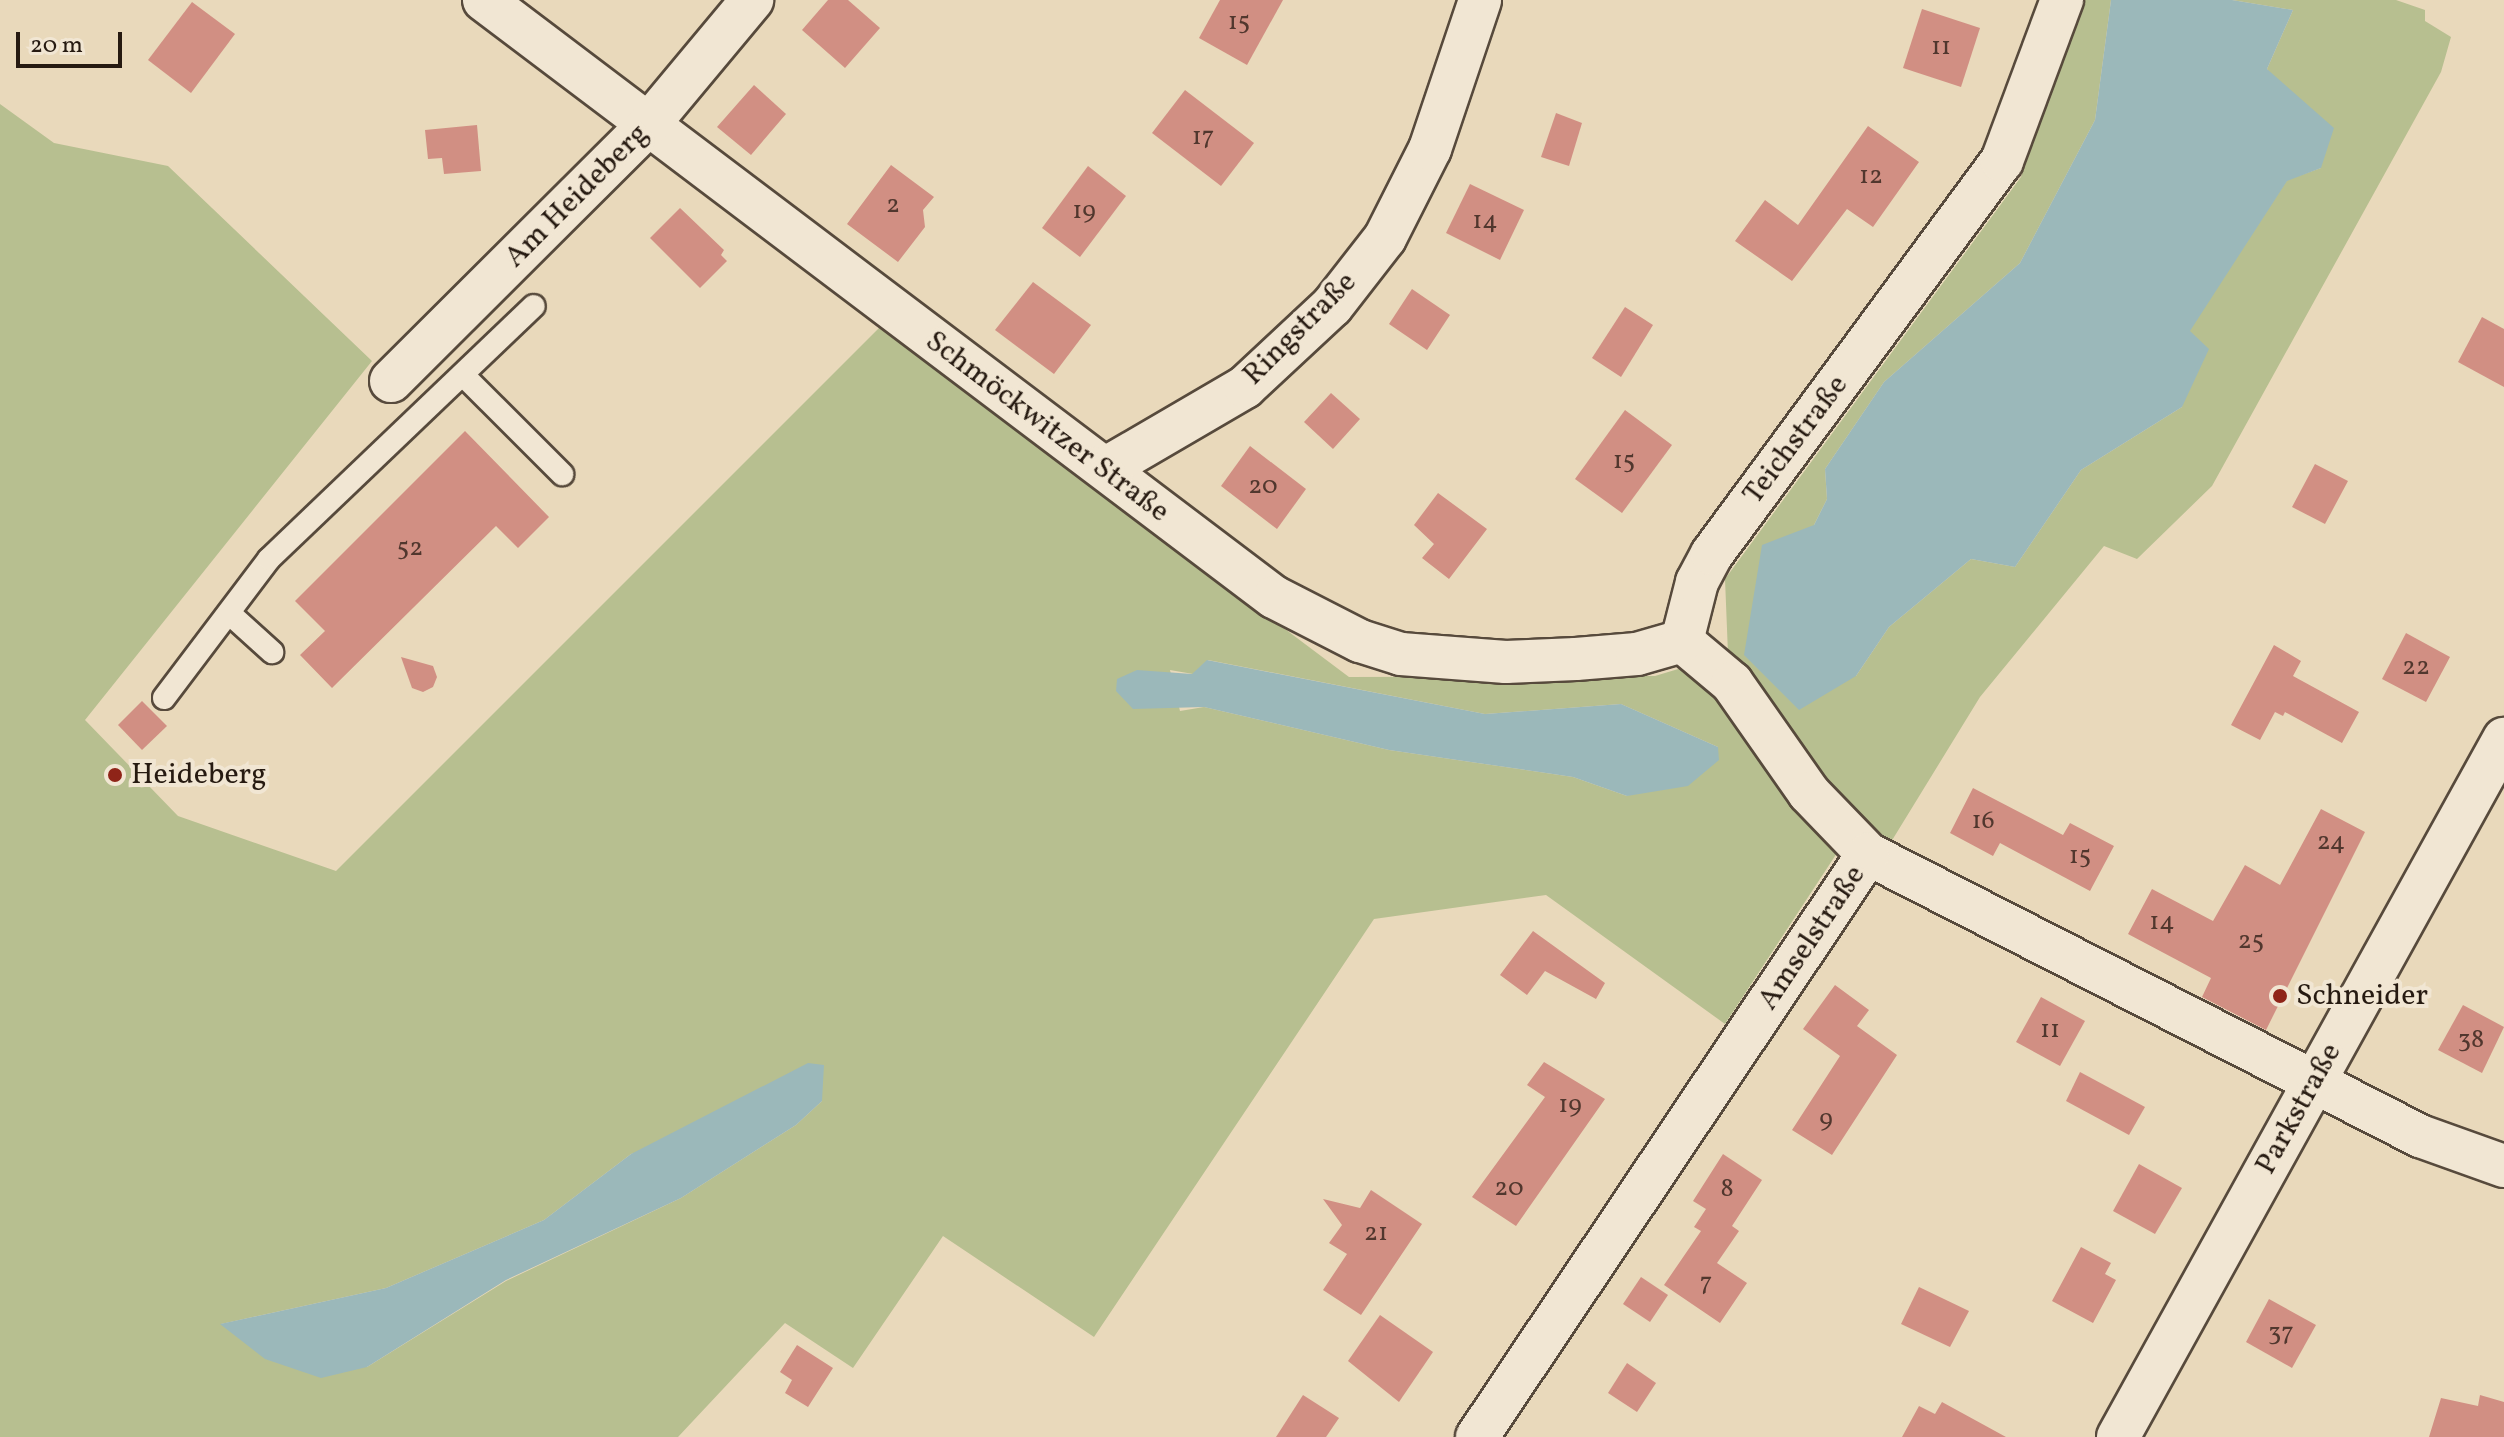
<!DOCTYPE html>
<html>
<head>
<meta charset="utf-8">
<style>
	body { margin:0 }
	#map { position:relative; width:2504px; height:1437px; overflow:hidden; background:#e9d9bb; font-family:Vollkorn,serif }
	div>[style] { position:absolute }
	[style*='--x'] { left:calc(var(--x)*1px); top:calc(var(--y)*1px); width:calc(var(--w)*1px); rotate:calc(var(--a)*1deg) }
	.green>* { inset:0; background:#b7bf90 }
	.water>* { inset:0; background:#9bb8ba }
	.building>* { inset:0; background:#d18f83 }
	.roads { filter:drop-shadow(2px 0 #574a3c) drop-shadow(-2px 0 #574a3c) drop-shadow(0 2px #574a3c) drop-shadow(0 -2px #574a3c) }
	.service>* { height:22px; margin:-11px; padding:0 11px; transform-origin:11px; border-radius:11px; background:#f1e6d3 }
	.minor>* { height:42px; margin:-21px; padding:0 21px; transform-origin:21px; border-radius:21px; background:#f1e6d3 }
	.dots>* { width:22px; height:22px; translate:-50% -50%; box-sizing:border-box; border:4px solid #f1e6d3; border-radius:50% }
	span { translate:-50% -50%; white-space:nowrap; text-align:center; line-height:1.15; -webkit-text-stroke:8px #f1e6d3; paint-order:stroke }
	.number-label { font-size:26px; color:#51372e }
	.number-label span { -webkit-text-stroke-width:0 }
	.street-label { font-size:30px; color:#261a11 }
	.poi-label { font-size:30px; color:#261a11 }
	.left { translate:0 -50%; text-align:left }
	.scale { position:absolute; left:16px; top:32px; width:106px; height:36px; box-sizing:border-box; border:4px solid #261a11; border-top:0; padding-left:10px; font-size:24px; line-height:28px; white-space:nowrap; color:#261a11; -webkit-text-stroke:6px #f1e6d3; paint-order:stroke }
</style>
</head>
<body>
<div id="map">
	<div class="green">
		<i style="clip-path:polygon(evenodd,2085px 0,2111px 0,2095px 120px,2020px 263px,1884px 382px,1825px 469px,1827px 499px,1814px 525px,1856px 676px,1889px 627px,1971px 559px,2015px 567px,2081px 470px,2182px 407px,2189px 331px,2287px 180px,2321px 168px,2267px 69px,2293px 10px,2232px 0,2396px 0,2425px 10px,2425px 21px,2451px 37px,2441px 72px,2212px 486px,2137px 559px,2104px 546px,1980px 697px,1891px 842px,1856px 824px,1725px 1024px,1546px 895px,1374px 919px,1094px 1337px,943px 1236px,853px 1368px,785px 1323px,678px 1437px,0 1437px,0 104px,54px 143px,168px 166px,372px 361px,85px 720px,178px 816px,336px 871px,881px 326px,1349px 677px,1655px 676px,1728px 654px,1725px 579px,2021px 177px,2085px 0,1208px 660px,1485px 714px,1621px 704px,1718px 747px,1627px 796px,1573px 777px,1389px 750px,1204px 707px,1180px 711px,1170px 670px,1193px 674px,1208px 660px,2085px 0,822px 1101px,796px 1125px,681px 1198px,506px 1281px,367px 1367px,221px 1324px,386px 1288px,544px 1220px,631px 1154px,822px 1101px)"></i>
	</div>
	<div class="water">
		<i style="clip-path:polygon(2111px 0,2232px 0,2293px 10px,2267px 69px,2334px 128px,2321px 168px,2287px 181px,2190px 331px,2209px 349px,2182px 407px,2081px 470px,2015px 567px,1971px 559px,1889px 627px,1856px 676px,1799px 710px,1744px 655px,1762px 545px,1814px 525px,1827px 499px,1825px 469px,1884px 382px,2020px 263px,2095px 120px)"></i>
		<i style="clip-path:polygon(1207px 660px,1485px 714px,1621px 704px,1718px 747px,1719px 760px,1688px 786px,1627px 796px,1573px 777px,1389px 750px,1204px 707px,1133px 709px,1116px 691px,1117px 679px,1137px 670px,1192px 674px)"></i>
		<i style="clip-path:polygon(808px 1063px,824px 1065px,822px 1101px,796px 1125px,681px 1198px,506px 1280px,367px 1367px,321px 1378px,265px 1359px,220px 1324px,386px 1288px,544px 1220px,631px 1154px)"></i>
	</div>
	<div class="building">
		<i style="clip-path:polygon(828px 0,848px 0,880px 28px,845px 68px,802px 30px)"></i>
		<i style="clip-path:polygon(1220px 0,1283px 0,1247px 65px,1199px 38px)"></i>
		<i style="clip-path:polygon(192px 2px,235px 34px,191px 93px,148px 60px)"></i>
		<i style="clip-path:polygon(1922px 9px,1980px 28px,1961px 87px,1903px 68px)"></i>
		<i style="clip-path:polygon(754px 85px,786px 114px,751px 155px,717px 127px)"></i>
		<i style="clip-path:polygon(1185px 90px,1254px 143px,1221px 186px,1152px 133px)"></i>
		<i style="clip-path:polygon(1556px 113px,1582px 123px,1569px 166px,1541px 157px)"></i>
		<i style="clip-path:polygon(477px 125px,481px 171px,444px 174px,442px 158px,428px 159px,425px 130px)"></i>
		<i style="clip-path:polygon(1868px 126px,1919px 162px,1873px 227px,1847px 209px,1792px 281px,1735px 241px,1765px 200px,1798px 225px)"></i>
		<i style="clip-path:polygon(891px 165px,934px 197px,923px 210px,925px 227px,898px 262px,847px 224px)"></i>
		<i style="clip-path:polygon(1088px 166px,1126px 196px,1080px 257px,1042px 228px)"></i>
		<i style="clip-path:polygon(1470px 184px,1524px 210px,1500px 260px,1446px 233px)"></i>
		<i style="clip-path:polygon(680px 208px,724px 250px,721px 255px,727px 261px,700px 288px,650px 238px)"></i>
		<i style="clip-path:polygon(1033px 282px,1091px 325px,1054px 374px,995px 330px)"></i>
		<i style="clip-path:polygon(1412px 289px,1450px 315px,1427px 350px,1389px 324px)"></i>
		<i style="clip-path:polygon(1625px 307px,1653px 325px,1621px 377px,1592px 358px)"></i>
		<i style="clip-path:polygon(2482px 317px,2504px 329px,2504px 387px,2458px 362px)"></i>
		<i style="clip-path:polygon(1331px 393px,1360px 419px,1333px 449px,1304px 422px)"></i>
		<i style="clip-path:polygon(1625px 410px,1672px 445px,1622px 513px,1575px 479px)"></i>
		<i style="clip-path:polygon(465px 431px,549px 517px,518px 548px,496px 526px,332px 688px,300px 655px,325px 631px,295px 601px)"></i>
		<i style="clip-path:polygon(1250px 446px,1306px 489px,1277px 529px,1221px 486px)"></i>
		<i style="clip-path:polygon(2315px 464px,2348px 481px,2325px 524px,2292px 507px)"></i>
		<i style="clip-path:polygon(1438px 493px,1487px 529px,1449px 579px,1422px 558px,1434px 544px,1414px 525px)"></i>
		<i style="clip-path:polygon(2406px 633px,2450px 657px,2426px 702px,2382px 679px)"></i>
		<i style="clip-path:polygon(2274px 645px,2301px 661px,2293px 676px,2359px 712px,2342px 743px,2285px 712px,2283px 716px,2275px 712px,2260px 740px,2231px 725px)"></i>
		<i style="clip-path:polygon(401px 657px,433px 666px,437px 677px,433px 687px,423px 692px,412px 688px)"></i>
		<i style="clip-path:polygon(142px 701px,167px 726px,142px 750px,118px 725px)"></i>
		<i style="clip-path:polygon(1973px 788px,2063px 835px,2070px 823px,2114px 846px,2090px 891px,2000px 843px,1993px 856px,1950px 833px)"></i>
		<i style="clip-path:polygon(2321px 809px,2365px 832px,2266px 1030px,2202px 997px,2211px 978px,2128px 934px,2152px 889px,2213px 921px,2245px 865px,2280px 885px)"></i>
		<i style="clip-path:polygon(1533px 931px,1605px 983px,1596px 999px,1545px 971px,1527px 995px,1500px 975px)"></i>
		<i style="clip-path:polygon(1835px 985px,1869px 1010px,1857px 1026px,1897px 1055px,1832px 1155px,1792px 1130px,1840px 1056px,1803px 1029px)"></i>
		<i style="clip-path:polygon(2041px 997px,2085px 1021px,2060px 1066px,2016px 1042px)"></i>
		<i style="clip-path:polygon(2463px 1005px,2504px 1027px,2482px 1073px,2438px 1050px)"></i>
		<i style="clip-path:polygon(1544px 1062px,1605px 1099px,1516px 1226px,1472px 1197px,1545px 1097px,1527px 1085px)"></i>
		<i style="clip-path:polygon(2080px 1072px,2145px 1107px,2129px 1135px,2066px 1101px)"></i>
		<i style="clip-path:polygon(1723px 1154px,1762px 1180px,1732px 1226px,1739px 1231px,1717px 1263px,1747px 1283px,1720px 1323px,1664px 1285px,1701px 1231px,1694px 1227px,1706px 1209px,1693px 1201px)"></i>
		<i style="clip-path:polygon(2139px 1164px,2182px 1188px,2155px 1234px,2113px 1211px)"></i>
		<i style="clip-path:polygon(1371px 1190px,1422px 1224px,1361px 1315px,1323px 1290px,1347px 1254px,1329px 1243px,1342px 1225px,1323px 1199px,1360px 1208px)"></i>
		<i style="clip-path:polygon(2081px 1247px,2111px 1263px,2105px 1274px,2116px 1280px,2093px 1323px,2052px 1301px)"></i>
		<i style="clip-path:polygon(1641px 1277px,1668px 1295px,1650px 1322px,1623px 1304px)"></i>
		<i style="clip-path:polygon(1919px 1287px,1969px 1311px,1950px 1347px,1901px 1324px)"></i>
		<i style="clip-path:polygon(2269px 1299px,2316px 1325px,2292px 1368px,2246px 1342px)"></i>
		<i style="clip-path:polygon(1380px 1315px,1433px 1352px,1399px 1402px,1348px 1361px)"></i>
		<i style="clip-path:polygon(797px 1345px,833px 1368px,808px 1407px,785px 1393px,792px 1380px,780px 1372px)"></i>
		<i style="clip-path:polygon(1627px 1363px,1656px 1383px,1637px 1412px,1608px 1393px)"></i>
		<i style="clip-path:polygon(1303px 1395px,1339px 1418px,1326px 1437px,1276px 1437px)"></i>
		<i style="clip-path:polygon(2480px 1395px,2504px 1402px,2504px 1437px,2429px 1437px,2441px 1398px,2478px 1406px)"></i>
		<i style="clip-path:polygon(1942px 1402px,2006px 1437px,1902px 1437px,1919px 1406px,1935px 1414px)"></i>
	</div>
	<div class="roads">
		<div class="service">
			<i style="--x:464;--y:376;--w:139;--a:45"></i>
			<i style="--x:230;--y:614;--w:57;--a:42.1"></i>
			<i style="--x:164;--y:698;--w:174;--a:-52.9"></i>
			<i style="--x:269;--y:559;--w:366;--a:-43.7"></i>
		</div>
		<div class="minor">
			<i style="--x:484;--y:0;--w:990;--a:37.08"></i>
			<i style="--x:1274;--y:597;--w:97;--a:27.1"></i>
			<i style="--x:1360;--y:641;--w:43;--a:17.6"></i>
			<i style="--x:1401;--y:654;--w:105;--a:4.4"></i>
			<i style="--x:1506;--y:662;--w:70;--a:-2.5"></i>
			<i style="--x:1576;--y:659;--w:61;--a:-4.7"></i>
			<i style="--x:1637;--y:654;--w:47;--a:-16.1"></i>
			<i style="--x:391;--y:381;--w:363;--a:-44.9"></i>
			<i style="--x:648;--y:125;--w:163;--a:-50.2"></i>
			<i style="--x:1108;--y:467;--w:159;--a:-30.3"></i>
			<i style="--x:1245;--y:387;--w:119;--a:-43"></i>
			<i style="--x:1332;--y:306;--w:86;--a:-52.1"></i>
			<i style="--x:1385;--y:238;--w:100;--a:-63.2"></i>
			<i style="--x:1430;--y:149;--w:157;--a:-71.4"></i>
			<i style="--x:1682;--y:641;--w:65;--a:40"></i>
			<i style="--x:1732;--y:683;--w:134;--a:55"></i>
			<i style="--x:1809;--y:793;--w:85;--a:46"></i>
			<i style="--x:1868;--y:854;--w:620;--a:27.06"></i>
			<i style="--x:2420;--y:1136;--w:89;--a:19.7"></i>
			<i style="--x:1682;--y:641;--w:61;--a:-75.7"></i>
			<i style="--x:1697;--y:582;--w:32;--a:-62"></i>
			<i style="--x:1712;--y:554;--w:488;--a:-53.6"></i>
			<i style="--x:2002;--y:161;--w:172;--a:-69.6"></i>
			<i style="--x:1477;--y:1437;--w:702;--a:-56.15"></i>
			<i style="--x:2118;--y:1437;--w:798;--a:-61.06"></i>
		</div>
	</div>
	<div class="dots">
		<i style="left:115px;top:775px;background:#8f2418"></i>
		<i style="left:2280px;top:996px;background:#8f2418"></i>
	</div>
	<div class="number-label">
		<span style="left:1239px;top:23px">15</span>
		<span style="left:1941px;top:48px">11</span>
		<span style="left:1203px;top:138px">17</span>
		<span style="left:1871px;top:177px">12</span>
		<span style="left:893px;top:206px">2</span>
		<span style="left:1084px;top:212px">19</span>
		<span style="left:1485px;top:222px">14</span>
		<span style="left:1624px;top:462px">15</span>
		<span style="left:1263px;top:487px">20</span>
		<span style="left:410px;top:549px">52</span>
		<span style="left:2416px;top:668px">22</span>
		<span style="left:1983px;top:822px">16</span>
		<span style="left:2331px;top:843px">24</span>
		<span style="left:2080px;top:857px">15</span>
		<span style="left:2162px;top:923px">14</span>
		<span style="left:2251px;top:942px">25</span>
		<span style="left:2050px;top:1031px">11</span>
		<span style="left:2471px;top:1041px">38</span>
		<span style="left:1570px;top:1106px">19</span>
		<span style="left:1826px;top:1120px">9</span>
		<span style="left:1509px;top:1189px">20</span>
		<span style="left:1727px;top:1190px">8</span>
		<span style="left:1376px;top:1234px">21</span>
		<span style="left:1706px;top:1284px">7</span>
		<span style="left:2281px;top:1334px">37</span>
	</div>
	<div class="street-label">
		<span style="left:577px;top:196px;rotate:-45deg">Am Heideberg</span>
		<span style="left:1300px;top:329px;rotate:-45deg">Ringstraße</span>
		<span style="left:1047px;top:427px;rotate:37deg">Schmöckwitzer Straße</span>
		<span style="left:1796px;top:440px;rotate:-53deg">Teichstraße</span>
		<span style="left:1812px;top:938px;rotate:-56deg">Amselstraße</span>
		<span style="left:2299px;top:1109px;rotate:-61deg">Parkstraße</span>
	</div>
	<div class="poi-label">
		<span class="left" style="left:131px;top:775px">Heideberg</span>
		<span class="left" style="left:2296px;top:996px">Schneider</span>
	</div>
	<div class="scale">20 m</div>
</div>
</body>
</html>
